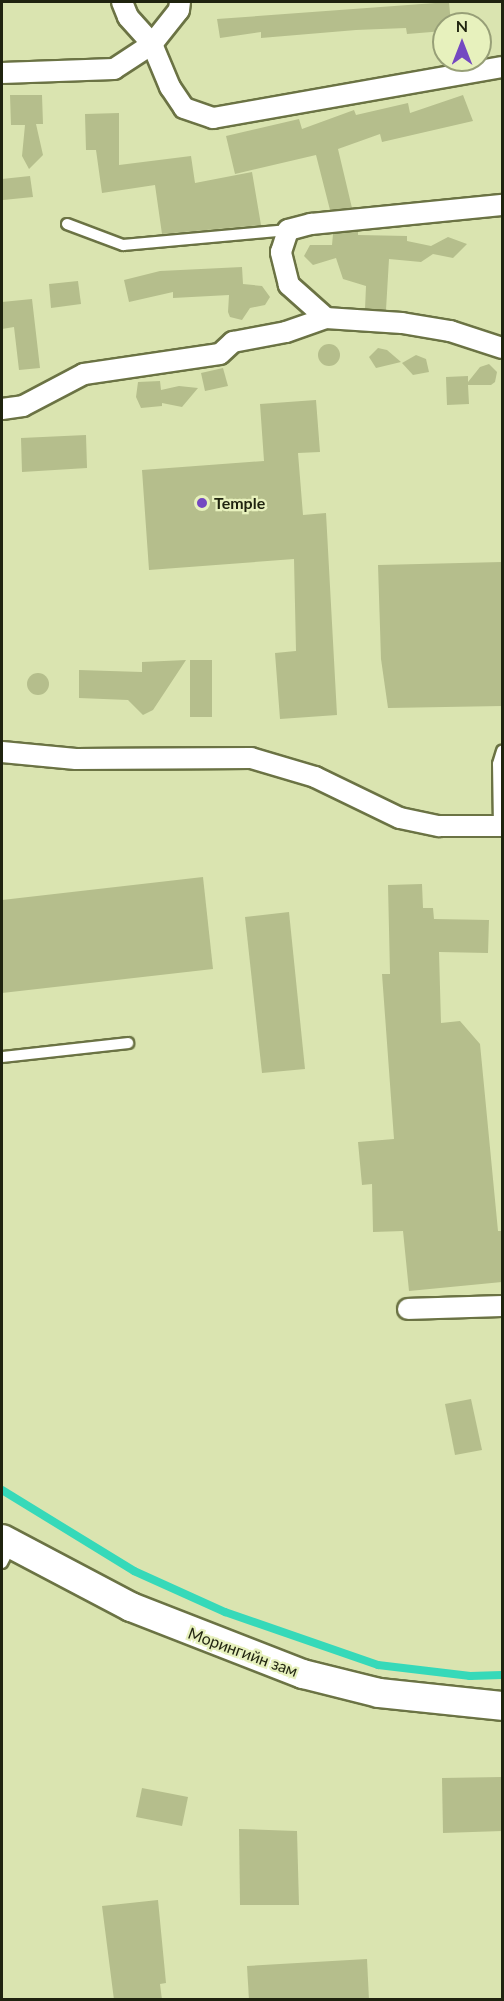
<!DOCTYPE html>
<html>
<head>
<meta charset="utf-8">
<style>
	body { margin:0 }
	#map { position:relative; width:504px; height:2001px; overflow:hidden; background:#dae4b0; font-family:Lato,sans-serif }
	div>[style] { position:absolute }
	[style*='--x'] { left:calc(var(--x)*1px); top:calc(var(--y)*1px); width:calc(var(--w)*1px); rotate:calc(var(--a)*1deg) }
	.stream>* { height:8px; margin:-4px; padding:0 4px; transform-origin:4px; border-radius:4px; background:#36d9b9 }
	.building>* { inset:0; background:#b5be8c }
	.round { border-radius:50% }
	.roads { filter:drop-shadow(2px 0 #6b7344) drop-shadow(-2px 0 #6b7344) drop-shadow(0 2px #6b7344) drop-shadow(0 -2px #6b7344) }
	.lane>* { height:10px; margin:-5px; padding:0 5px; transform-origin:5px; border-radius:5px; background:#fff }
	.street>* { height:20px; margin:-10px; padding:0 10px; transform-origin:10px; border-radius:10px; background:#fff }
	.secondary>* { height:28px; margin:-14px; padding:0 14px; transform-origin:14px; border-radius:14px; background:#fff }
	.dots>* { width:16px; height:16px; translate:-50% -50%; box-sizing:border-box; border:3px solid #e7f1bd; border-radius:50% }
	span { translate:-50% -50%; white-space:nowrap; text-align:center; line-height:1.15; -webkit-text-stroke:4.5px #e7f1bd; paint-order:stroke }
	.poi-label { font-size:16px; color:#1f230f; font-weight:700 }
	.left { translate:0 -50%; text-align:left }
	.street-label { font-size:16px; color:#1f230f }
	.frame { position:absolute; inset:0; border:3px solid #1f230f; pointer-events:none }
	.north { position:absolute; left:432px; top:12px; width:60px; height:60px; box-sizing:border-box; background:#e7f1bd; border:2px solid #979f77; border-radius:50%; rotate:0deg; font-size:16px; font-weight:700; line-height:24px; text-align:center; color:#1f230f }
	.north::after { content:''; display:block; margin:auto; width:21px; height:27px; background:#7448c1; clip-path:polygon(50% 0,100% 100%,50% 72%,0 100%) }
</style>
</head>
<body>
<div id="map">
	<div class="stream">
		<i style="--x:2;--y:1490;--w:155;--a:31.5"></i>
		<i style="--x:134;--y:1571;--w:100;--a:24.3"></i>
		<i style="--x:225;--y:1612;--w:162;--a:19.1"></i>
		<i style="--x:378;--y:1665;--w:93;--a:6.8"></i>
		<i style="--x:470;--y:1676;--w:32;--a:-2"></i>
	</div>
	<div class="building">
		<i style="clip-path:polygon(449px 2px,451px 24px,444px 24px,444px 31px,407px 34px,406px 28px,356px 30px,261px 38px,261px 32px,220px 38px,217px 19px)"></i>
		<i style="clip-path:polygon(10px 95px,42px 95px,43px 124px,36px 124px,43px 155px,29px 169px,22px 156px,25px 125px,11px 125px)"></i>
		<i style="clip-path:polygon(463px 95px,473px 121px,382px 142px,380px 134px,338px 149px,352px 208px,330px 210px,316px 155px,235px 174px,226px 136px,299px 119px,302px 129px,354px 110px,356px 115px,408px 103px,410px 113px)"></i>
		<i style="clip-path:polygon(119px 113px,119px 165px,191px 156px,195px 183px,252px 172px,261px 225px,162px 234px,155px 185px,102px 193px,96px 150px,86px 150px,85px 114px)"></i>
		<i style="clip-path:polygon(30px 176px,33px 197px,3px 200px,2px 179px)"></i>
		<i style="clip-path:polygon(358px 231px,358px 235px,407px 236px,407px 241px,431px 246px,448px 237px,467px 244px,453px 258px,433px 254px,421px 262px,389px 259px,386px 310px,365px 309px,366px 286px,343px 279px,336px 258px,313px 265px,304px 256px,310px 245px,332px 245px,333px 234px)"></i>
		<i style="clip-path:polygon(242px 267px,243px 284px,262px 286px,270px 297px,265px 305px,250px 308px,242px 320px,230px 317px,228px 312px,229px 295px,173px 298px,173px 292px,129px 302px,124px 280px,160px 271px)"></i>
		<i style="clip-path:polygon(78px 281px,81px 304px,51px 308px,49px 284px)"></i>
		<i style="clip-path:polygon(32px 299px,40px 368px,19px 370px,14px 327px,2px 329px,2px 302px)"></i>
		<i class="round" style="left:318px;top:344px;width:22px;height:22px"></i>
		<i style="clip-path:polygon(378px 348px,387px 350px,401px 362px,376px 368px,369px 357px)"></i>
		<i style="clip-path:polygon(416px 355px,426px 359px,429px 372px,413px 375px,402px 363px)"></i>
		<i style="clip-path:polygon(489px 364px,497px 372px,495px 382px,491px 385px,468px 385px,469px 404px,447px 405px,446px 377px,468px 376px,468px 382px,480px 367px)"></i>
		<i style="clip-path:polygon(223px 368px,228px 386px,205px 391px,201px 373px)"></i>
		<i style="clip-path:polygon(160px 381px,161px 390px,179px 386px,198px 388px,182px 407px,162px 403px,162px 406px,141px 408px,136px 397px,138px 382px)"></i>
		<i style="clip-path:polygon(316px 400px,320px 452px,298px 453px,303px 515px,326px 513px,337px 715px,280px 719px,275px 653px,296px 651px,294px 559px,149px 570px,142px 470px,264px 461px,260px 404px)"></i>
		<i style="clip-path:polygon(86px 435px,87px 468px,22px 472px,21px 438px)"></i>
		<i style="clip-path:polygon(502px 562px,502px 706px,388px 708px,381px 659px,378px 565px)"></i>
		<i style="clip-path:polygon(186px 660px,153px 710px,143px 715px,128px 700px,79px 698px,79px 670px,142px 672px,142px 662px)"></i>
		<i style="clip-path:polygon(190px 660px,212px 660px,212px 717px,190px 717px)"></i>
		<i class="round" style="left:27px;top:673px;width:22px;height:22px"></i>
		<i style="clip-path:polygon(203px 877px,213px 969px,2px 993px,2px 900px)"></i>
		<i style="clip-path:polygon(422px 884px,423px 908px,433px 908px,434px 919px,489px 920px,488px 953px,439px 952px,441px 1023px,460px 1021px,480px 1044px,498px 1231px,502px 1231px,502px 1282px,409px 1291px,403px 1231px,373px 1232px,372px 1184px,362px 1185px,358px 1142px,394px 1139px,382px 974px,390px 974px,388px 885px)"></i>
		<i style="clip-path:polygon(289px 912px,305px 1069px,262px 1073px,245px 917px)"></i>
		<i style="clip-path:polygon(471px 1399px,482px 1450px,455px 1455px,445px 1404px)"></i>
		<i style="clip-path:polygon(502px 1777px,502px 1831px,443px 1833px,442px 1778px)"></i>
		<i style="clip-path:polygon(142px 1788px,188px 1797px,182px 1826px,136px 1817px)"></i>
		<i style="clip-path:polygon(239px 1829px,297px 1831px,299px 1905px,240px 1905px)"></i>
		<i style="clip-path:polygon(158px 1900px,166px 1983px,160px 1984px,162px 2000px,114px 2000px,102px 1906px)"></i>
		<i style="clip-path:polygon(367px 1959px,369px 2000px,249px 2000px,247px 1966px)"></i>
	</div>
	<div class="roads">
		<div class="lane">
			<i style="--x:67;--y:224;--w:60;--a:20.6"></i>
			<i style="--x:123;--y:245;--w:166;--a:-5.2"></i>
			<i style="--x:499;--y:826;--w:62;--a:-90.9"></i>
			<i style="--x:498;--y:764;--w:14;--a:-73"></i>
			<i style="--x:2;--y:1057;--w:127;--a:-6.3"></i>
			<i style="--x:2;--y:1563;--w:20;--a:-63"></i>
		</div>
		<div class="street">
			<i style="--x:122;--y:2;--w:16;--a:68"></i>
			<i style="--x:128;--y:17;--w:36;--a:48"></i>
			<i style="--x:152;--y:44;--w:47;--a:67.3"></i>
			<i style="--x:170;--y:87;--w:25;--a:56"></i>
			<i style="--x:184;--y:108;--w:31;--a:19"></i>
			<i style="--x:213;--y:118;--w:293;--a:-10"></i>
			<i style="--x:2;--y:73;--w:112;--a:-2"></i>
			<i style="--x:114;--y:69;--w:45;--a:-33.3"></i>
			<i style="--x:152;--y:44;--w:43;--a:-51.5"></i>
			<i style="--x:179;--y:10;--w:8;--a:-83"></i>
			<i style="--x:326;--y:318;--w:50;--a:-138.3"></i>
			<i style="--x:289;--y:285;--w:34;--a:-104"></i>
			<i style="--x:281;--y:252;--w:23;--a:-72"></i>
			<i style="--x:288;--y:230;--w:24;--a:-15"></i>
			<i style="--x:311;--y:224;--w:192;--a:-5.7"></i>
			<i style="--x:2;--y:409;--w:21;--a:-8"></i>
			<i style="--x:23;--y:406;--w:69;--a:-27.7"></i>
			<i style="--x:84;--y:374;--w:137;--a:-8.4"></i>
			<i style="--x:220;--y:354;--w:18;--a:-43"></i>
			<i style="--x:233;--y:342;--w:54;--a:-10.7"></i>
			<i style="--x:286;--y:332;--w:42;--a:-19.3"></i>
			<i style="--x:326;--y:318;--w:76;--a:3.8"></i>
			<i style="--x:402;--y:323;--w:49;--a:9.5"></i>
			<i style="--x:450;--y:331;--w:55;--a:18.1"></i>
			<i style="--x:2;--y:752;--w:74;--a:5.4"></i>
			<i style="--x:76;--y:759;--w:175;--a:-0.3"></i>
			<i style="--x:251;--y:758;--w:67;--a:16.5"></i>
			<i style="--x:315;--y:777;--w:94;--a:25.8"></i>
			<i style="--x:400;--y:818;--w:40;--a:12"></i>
			<i style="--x:439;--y:826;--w:63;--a:0"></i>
			<i style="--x:408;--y:1309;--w:94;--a:-1.8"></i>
		</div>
		<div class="secondary">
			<i style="--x:2;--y:1539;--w:146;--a:27.8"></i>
			<i style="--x:131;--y:1607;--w:185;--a:21.3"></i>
			<i style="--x:303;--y:1674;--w:78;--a:14"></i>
			<i style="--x:379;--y:1693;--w:124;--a:6"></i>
		</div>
	</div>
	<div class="dots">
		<i style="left:202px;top:503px;background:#7448c1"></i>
	</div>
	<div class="poi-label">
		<span class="left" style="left:214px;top:503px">Temple</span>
	</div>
	<div class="street-label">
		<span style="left:243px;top:1652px;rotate:20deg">Морингийн зам</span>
	</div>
	<div class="frame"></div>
	<div class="north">N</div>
</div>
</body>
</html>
